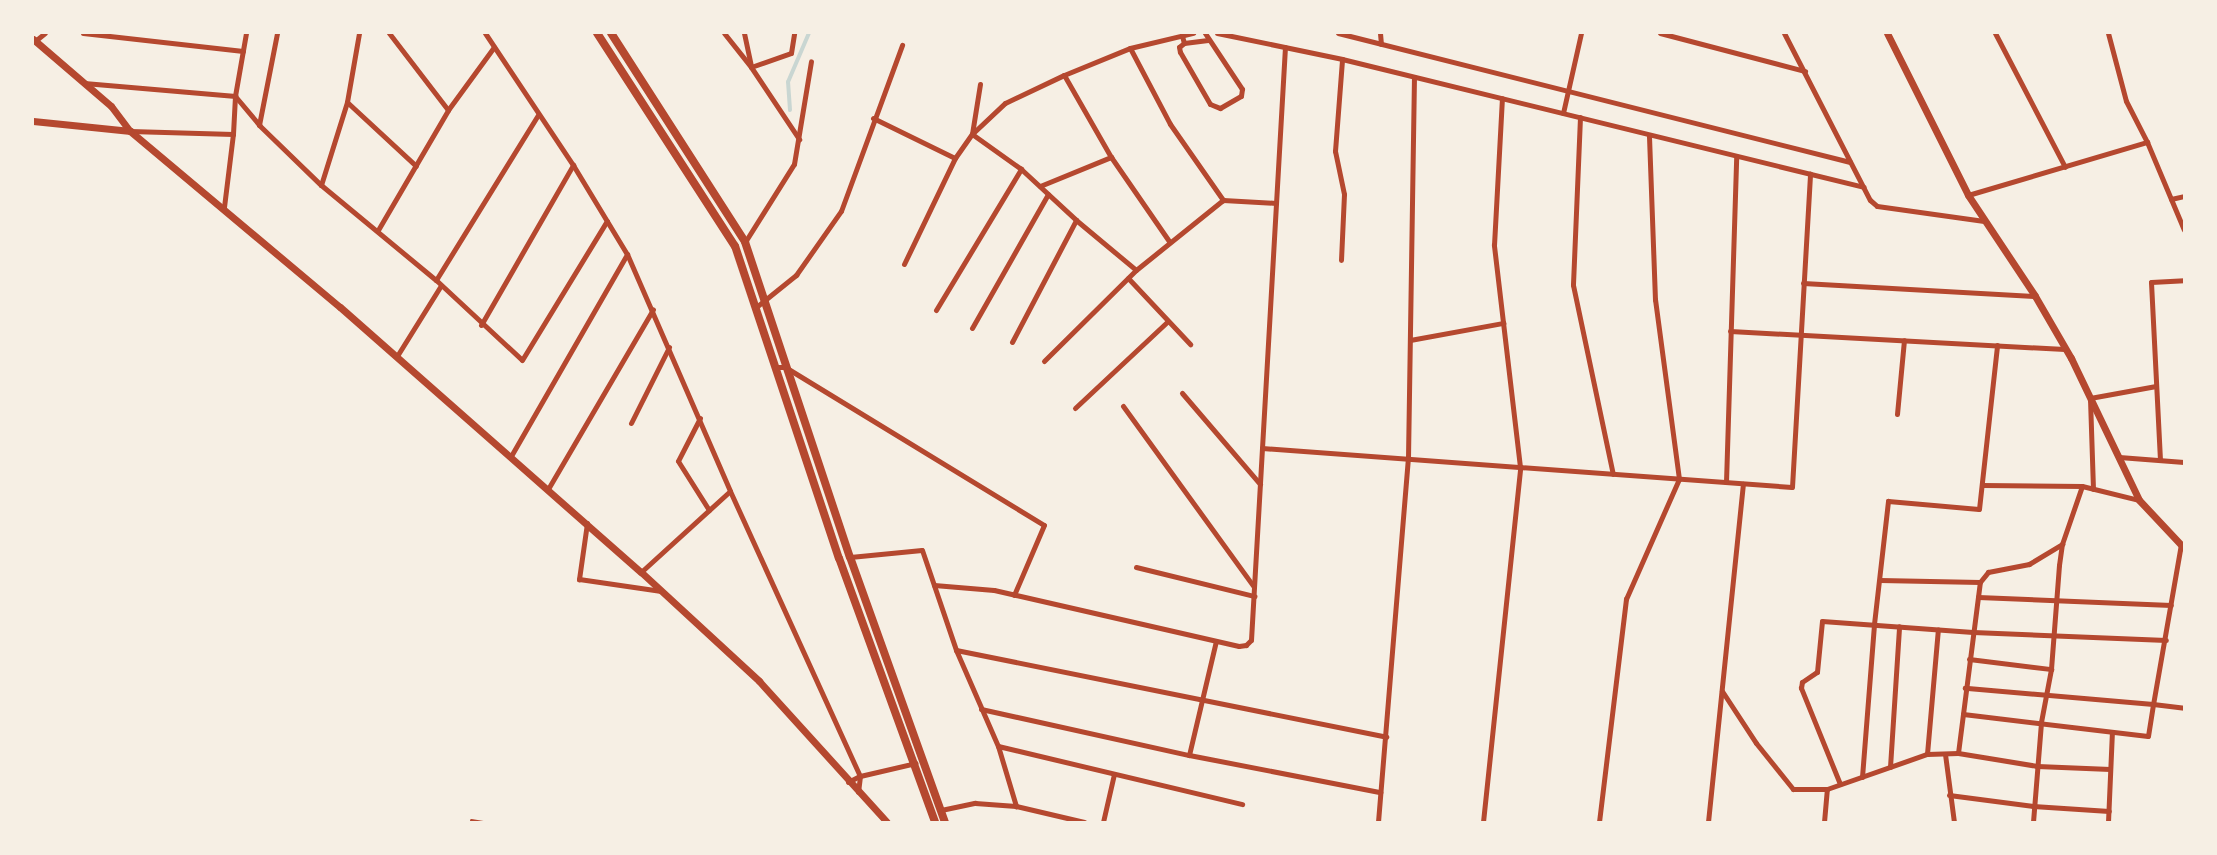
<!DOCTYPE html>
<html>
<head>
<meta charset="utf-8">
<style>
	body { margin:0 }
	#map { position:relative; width:2217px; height:855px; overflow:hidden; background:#f6efe4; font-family:"Asap Condensed",sans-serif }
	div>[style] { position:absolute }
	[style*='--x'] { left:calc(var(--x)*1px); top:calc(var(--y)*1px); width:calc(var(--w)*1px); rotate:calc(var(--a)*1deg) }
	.stream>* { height:4px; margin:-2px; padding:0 2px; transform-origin:2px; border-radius:2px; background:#c9d6d2 }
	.service>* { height:3px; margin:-1.5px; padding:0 1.5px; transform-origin:1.5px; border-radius:1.5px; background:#b5482f }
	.minor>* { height:5px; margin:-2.5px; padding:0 2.5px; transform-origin:2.5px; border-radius:2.5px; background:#b5482f }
	.tertiary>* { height:7px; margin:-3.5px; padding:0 3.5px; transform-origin:3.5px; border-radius:3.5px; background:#b5482f }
	.secondary>* { height:8px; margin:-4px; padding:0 4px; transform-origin:4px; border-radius:4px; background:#b5482f }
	span { translate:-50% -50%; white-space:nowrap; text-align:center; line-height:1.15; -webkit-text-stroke:4.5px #f6efe4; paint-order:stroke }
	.frame { position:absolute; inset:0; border:34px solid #f6efe4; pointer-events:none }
</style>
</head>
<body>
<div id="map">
	<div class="stream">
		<i style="--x:790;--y:110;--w:28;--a:-94"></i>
		<i style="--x:788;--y:82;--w:53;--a:-66.8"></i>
	</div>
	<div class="service">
		<i style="--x:471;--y:820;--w:12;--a:9"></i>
	</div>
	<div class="minor">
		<i style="--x:83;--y:33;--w:161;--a:6.4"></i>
		<i style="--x:389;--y:33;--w:97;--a:52.5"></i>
		<i style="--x:485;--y:33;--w:159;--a:56.3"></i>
		<i style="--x:573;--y:165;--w:104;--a:58.8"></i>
		<i style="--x:627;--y:254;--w:258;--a:66.5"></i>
		<i style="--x:730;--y:491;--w:313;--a:65.5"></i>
		<i style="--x:860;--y:776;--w:16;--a:97"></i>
		<i style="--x:724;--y:33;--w:43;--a:51.5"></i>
		<i style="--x:751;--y:67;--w:87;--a:56.3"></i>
		<i style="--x:744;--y:33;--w:35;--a:78"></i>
		<i style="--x:751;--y:67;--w:42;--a:-19.3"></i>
		<i style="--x:791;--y:53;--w:20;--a:-81"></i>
		<i style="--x:1217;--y:33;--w:128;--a:11.7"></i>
		<i style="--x:1342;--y:59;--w:537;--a:13.78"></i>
		<i style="--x:1338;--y:33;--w:528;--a:14.14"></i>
		<i style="--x:1380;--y:33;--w:11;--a:85"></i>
		<i style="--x:1660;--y:33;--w:150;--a:14.7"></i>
		<i style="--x:1784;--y:33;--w:188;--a:62.8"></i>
		<i style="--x:1870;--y:200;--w:9;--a:41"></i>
		<i style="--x:1877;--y:206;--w:108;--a:8"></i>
		<i style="--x:1995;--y:33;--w:151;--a:62.4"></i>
		<i style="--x:2108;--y:33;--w:70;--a:75.2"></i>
		<i style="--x:2126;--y:101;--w:46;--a:62.9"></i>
		<i style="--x:2147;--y:142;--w:95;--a:67.2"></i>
		<i style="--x:1182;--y:36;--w:7;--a:74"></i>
		<i style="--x:1184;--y:43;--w:6;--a:141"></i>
		<i style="--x:1179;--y:47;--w:5;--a:79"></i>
		<i style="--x:1180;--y:52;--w:60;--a:60"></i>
		<i style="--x:1210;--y:104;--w:11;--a:22"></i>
		<i style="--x:1220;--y:108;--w:24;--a:-30"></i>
		<i style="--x:1241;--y:96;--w:7;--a:-82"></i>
		<i style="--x:1242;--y:89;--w:67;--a:-123.5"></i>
		<i style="--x:35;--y:41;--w:13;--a:-39"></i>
		<i style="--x:1184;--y:43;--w:24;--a:-7"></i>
		<i style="--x:1130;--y:48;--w:86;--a:62.2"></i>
		<i style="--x:1170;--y:124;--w:93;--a:55.1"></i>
		<i style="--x:1064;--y:75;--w:95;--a:60.2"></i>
		<i style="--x:1111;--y:157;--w:102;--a:55.4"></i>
		<i style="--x:84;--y:83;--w:152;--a:4.9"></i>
		<i style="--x:235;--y:96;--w:38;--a:50"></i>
		<i style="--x:259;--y:125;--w:86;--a:44.1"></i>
		<i style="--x:321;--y:185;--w:149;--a:39.6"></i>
		<i style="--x:436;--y:280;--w:117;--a:42.9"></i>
		<i style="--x:522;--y:360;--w:163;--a:-58.6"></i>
		<i style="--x:980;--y:84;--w:51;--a:99.1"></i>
		<i style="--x:972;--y:134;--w:60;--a:35.5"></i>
		<i style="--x:1021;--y:169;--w:75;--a:42.8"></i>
		<i style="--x:1076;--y:220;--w:78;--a:39.8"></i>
		<i style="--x:347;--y:102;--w:94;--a:42.8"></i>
		<i style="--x:1563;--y:113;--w:82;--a:-77.3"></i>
		<i style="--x:1580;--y:117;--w:168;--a:92.4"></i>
		<i style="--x:1573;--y:285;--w:193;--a:78.1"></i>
		<i style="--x:873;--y:118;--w:91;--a:26"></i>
		<i style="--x:259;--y:125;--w:94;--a:-78.9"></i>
		<i style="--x:130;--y:131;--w:103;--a:1.7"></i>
		<i style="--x:321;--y:185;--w:87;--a:-72.6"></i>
		<i style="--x:347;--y:102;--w:70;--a:-80.1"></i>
		<i style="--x:1040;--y:186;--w:77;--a:-22.2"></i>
		<i style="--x:1968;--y:195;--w:187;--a:-16.5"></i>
		<i style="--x:2171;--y:199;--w:13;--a:-13"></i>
		<i style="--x:1223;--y:200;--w:53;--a:3.2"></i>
		<i style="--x:224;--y:207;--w:74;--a:-83"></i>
		<i style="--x:233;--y:134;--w:38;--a:-87"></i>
		<i style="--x:235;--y:96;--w:64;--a:-80.1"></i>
		<i style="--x:378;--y:230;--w:139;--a:-59.7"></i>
		<i style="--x:448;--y:110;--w:78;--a:-53.9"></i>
		<i style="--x:745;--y:242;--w:92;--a:-57.9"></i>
		<i style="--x:794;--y:164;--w:104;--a:-80.6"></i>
		<i style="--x:1341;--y:260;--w:66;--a:-87.4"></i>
		<i style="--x:1344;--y:194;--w:44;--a:-101.8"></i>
		<i style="--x:1335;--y:151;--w:92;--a:-85.6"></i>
		<i style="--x:904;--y:264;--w:118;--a:-64.3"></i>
		<i style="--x:955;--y:158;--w:29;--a:-55"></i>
		<i style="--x:972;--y:134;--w:45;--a:-43.2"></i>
		<i style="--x:1005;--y:103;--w:65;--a:-25.4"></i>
		<i style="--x:1064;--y:75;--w:71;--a:-22.2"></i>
		<i style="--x:1130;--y:48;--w:65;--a:-13.4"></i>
		<i style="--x:1128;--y:278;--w:91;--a:46.8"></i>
		<i style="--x:436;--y:280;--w:194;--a:-58.3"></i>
		<i style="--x:1803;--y:283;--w:232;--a:3.2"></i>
		<i style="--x:755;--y:308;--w:53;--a:-38.8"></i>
		<i style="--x:796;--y:275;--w:78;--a:-54.9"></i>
		<i style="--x:841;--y:211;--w:177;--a:-69.8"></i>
		<i style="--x:936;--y:310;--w:165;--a:-58.9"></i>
		<i style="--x:481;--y:325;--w:185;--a:-60.1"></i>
		<i style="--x:972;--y:328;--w:154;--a:-60.4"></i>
		<i style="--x:1730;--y:331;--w:335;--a:3.1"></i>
		<i style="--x:1410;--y:340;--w:95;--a:-10.4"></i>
		<i style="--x:1012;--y:342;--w:138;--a:-62.3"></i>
		<i style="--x:397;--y:356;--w:81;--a:-58.1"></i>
		<i style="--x:1044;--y:361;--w:129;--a:-44.7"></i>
		<i style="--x:1136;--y:270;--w:112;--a:-38.8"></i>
		<i style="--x:774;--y:367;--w:11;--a:0"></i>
		<i style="--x:785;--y:367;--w:303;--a:31.4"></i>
		<i style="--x:1044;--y:525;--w:76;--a:113.2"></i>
		<i style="--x:1182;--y:393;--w:120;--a:49.4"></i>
		<i style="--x:1123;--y:406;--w:223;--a:54.1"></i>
		<i style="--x:1075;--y:408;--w:127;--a:-43.1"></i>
		<i style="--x:1897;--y:414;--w:74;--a:-84.6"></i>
		<i style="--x:700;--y:418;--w:48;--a:117.1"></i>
		<i style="--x:678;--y:461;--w:58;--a:57.7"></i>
		<i style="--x:631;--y:423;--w:85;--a:-63.4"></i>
		<i style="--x:1262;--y:448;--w:531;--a:4.21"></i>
		<i style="--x:1792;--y:487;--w:314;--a:-86.7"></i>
		<i style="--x:511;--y:456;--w:233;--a:-60.1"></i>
		<i style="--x:2119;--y:457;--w:65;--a:4.4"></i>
		<i style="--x:2160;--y:460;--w:178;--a:-92.9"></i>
		<i style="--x:2151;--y:282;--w:33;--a:-3"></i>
		<i style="--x:1726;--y:482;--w:326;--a:-88.2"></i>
		<i style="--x:1982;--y:485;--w:100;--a:0.6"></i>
		<i style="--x:2082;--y:486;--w:59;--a:13.8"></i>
		<i style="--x:548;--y:489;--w:208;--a:-59.7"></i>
		<i style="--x:2093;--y:489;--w:91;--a:-91.9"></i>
		<i style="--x:2090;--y:398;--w:67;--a:-10.3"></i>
		<i style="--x:587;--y:523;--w:57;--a:98.1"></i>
		<i style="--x:579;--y:579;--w:83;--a:8.3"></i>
		<i style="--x:2181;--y:544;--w:162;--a:99.9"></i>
		<i style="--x:2153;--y:704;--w:31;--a:7"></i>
		<i style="--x:850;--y:557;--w:72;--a:-5.6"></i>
		<i style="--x:922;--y:550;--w:106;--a:71.2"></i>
		<i style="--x:956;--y:650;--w:105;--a:66.4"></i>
		<i style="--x:998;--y:746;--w:63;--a:73.3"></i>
		<i style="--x:1136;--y:567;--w:122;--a:13.8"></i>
		<i style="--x:641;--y:572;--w:120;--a:-42.3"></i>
		<i style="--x:1880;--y:580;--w:100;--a:1.1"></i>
		<i style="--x:934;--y:585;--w:60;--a:4.8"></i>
		<i style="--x:994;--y:590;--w:251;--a:12.9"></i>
		<i style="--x:1239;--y:646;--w:7;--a:-8"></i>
		<i style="--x:1246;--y:645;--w:7;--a:-45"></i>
		<i style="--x:1251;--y:640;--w:594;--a:-86.72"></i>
		<i style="--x:1978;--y:597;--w:193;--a:2.4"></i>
		<i style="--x:956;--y:650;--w:439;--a:11.4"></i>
		<i style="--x:1969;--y:659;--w:83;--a:7"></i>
		<i style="--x:1722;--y:691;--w:62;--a:56.8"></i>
		<i style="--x:1756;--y:743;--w:59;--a:51.2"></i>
		<i style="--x:1793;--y:789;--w:34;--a:0"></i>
		<i style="--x:1827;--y:789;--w:106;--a:-19.3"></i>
		<i style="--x:1927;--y:754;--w:31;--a:-2"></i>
		<i style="--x:1958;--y:753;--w:80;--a:9.3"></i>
		<i style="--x:2037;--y:766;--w:73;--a:2.4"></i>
		<i style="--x:981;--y:709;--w:213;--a:12.5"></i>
		<i style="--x:1189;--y:755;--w:195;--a:11"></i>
		<i style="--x:1963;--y:714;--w:186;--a:6.8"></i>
		<i style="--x:2148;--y:736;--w:32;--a:-81"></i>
		<i style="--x:2153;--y:704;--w:189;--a:-175.1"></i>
		<i style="--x:998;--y:746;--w:251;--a:13.4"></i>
		<i style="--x:1958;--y:753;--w:172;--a:-82.7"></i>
		<i style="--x:1980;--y:582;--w:13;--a:-51"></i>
		<i style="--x:1988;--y:572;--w:42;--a:-11"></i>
		<i style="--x:2029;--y:564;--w:39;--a:-31"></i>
		<i style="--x:1927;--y:754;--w:125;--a:-85"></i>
		<i style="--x:1945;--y:754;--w:69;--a:82.5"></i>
		<i style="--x:1189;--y:755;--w:117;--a:-76.7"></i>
		<i style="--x:1890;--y:767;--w:141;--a:-86.3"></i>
		<i style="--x:1862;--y:777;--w:153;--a:-85.5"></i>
		<i style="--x:1874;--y:624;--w:124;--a:-83.5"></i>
		<i style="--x:1888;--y:501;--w:91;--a:5"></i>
		<i style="--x:1979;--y:509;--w:165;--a:-83.7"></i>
		<i style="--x:848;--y:782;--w:13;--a:-27"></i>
		<i style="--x:860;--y:776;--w:57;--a:-13.1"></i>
		<i style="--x:1840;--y:784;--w:104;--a:-112.1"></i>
		<i style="--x:1801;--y:688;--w:6;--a:-81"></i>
		<i style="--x:1802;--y:682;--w:18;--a:-34"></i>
		<i style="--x:1817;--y:672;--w:51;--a:-84.4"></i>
		<i style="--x:1822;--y:621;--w:151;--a:4.2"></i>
		<i style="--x:1973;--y:632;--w:193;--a:2.4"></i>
		<i style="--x:1949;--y:795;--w:85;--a:7.5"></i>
		<i style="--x:2033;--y:806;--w:76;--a:3.8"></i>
		<i style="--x:941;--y:810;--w:35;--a:-12"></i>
		<i style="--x:975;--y:803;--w:41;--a:4.2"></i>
		<i style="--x:1016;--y:806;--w:70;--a:13.2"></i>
		<i style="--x:1103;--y:822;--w:49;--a:-77.1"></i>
		<i style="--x:1378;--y:822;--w:365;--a:-85.3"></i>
		<i style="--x:1408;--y:458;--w:381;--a:-89.1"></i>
		<i style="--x:1483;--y:822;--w:357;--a:-84"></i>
		<i style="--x:1520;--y:467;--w:224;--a:-96.7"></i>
		<i style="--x:1494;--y:245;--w:147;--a:-86.9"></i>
		<i style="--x:1599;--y:822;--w:225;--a:-83.1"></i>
		<i style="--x:1626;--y:599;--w:131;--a:-66.2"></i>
		<i style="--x:1679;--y:479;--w:181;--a:-97.6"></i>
		<i style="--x:1655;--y:300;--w:165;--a:-92.1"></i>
		<i style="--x:1708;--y:822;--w:340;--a:-84.1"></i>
		<i style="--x:1824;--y:822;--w:33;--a:-85"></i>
		<i style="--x:2033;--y:822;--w:100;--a:-85.4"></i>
		<i style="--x:2041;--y:722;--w:54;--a:-79.3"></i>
		<i style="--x:2051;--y:669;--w:104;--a:-85.6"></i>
		<i style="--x:2059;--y:565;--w:21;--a:-82"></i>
		<i style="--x:2062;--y:544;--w:61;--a:-71"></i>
		<i style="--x:2108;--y:822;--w:90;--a:-87.5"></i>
	</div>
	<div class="tertiary">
		<i style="--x:1887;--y:33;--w:181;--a:63.4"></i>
		<i style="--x:1968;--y:195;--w:121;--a:56.4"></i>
		<i style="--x:2035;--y:296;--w:72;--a:59.9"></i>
		<i style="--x:2071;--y:358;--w:157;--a:64.4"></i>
		<i style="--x:2139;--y:500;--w:66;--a:46.8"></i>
		<i style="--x:33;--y:39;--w:103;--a:40.7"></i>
		<i style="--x:111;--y:106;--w:31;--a:53"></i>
		<i style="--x:130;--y:131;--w:274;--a:40"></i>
		<i style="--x:340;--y:307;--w:401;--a:41.4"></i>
		<i style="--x:641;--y:572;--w:161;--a:42.7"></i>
		<i style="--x:759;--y:681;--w:190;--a:47.8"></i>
		<i style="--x:33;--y:121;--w:98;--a:5.9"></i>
	</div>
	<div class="secondary">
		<i style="--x:597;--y:33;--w:254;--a:57.1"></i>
		<i style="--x:735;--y:246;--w:329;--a:71.6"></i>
		<i style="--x:839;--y:558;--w:281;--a:70"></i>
		<i style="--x:611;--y:33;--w:248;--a:57.3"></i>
		<i style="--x:745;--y:242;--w:332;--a:71.6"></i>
		<i style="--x:850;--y:557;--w:282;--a:70.3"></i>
	</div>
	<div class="frame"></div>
</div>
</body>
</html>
